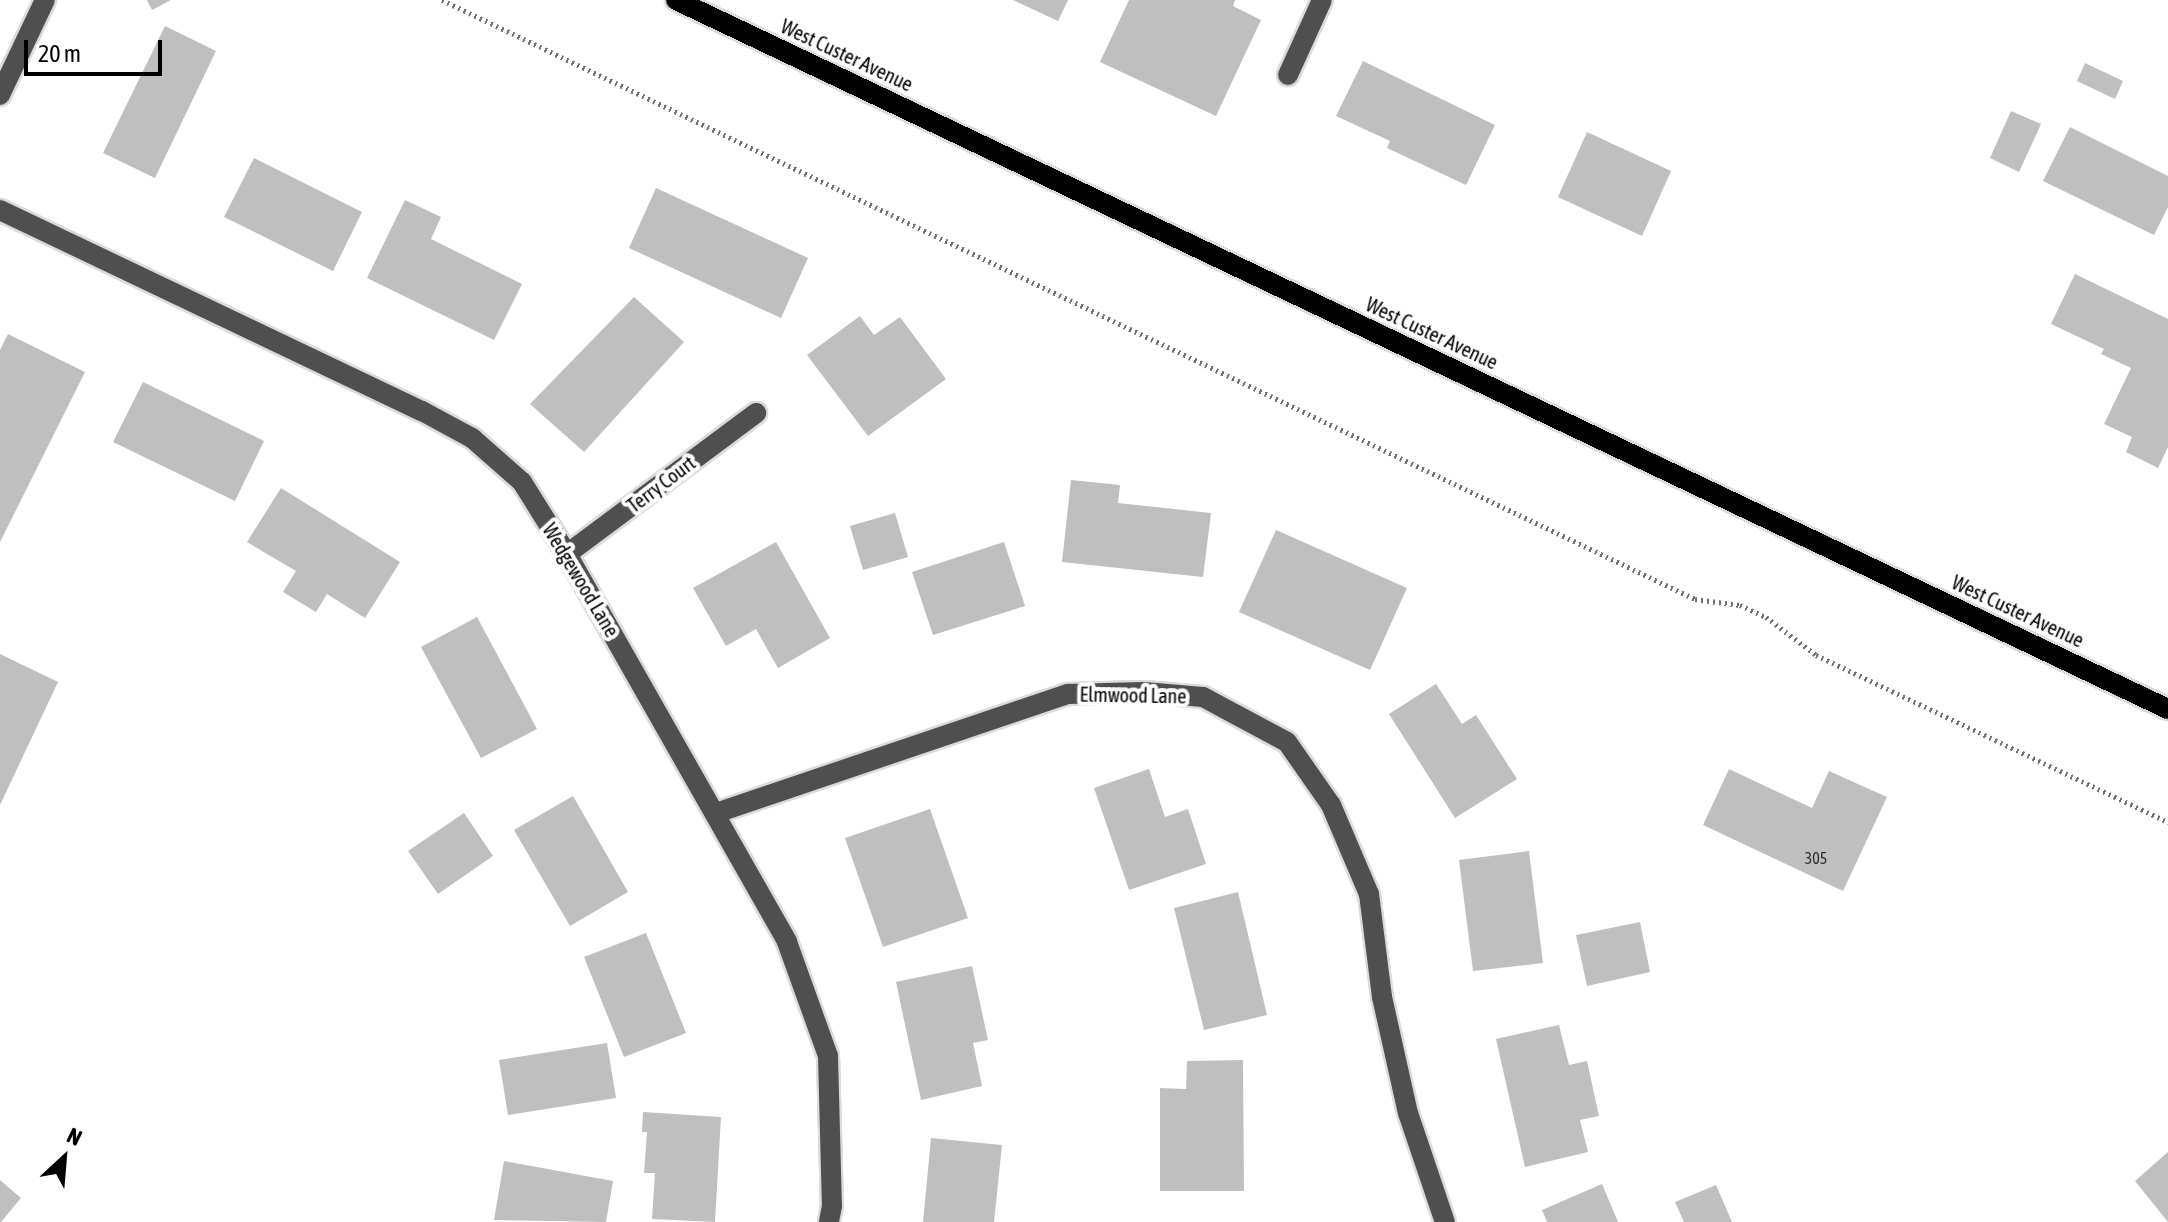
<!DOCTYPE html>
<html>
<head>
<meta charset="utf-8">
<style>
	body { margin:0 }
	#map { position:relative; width:2168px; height:1222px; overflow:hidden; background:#fff; font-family:"Asap Condensed",sans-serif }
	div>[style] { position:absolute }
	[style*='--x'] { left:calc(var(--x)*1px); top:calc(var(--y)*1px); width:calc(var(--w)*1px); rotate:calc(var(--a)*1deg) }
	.building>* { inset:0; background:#bfbfbf }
	.path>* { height:5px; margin-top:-2.5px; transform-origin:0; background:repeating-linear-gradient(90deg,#717171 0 2px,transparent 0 6px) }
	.roads { filter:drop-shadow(2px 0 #dbdbdb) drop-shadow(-2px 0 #dbdbdb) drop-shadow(0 2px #dbdbdb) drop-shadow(0 -2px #dbdbdb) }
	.minor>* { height:20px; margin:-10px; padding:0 10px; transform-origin:10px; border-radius:10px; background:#4f4f4f }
	.major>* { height:20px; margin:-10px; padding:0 10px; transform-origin:10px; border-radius:10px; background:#000 }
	span { translate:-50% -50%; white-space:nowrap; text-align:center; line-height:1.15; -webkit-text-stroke:8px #fff; paint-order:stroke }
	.number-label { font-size:16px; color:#303030 }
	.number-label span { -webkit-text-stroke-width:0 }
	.street-label { font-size:20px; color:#000 }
	.north { position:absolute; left:24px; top:1118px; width:80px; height:80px; -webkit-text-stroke:6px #fff; paint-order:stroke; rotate:26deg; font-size:22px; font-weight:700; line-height:32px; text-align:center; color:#000 }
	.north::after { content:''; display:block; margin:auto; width:28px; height:36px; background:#000; clip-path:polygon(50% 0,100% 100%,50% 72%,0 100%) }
	.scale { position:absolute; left:24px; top:40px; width:138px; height:36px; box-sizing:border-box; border:4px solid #000; border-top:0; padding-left:10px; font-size:24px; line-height:28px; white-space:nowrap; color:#000; -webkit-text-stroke:6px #fff; paint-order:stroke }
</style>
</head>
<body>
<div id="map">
	<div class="building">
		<i style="clip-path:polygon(147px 0,171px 0,152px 10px)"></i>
		<i style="clip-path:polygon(1013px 0,1068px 0,1058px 21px)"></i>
		<i style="clip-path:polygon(1129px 0,1235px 0,1233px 6px,1261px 20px,1216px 116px,1100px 62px)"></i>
		<i style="clip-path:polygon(165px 26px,216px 51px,155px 178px,103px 153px)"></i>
		<i style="clip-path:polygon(1363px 61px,1495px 125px,1466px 185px,1387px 148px,1390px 141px,1336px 116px)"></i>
		<i style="clip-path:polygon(2085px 63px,2123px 81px,2115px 99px,2077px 81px)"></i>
		<i style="clip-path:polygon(2011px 111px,2041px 124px,2019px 172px,1990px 158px)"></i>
		<i style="clip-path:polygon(2070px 127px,2168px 176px,2168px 207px,2154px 235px,2043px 181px)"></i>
		<i style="clip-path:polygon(1587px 132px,1671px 171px,1642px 236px,1558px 197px)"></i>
		<i style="clip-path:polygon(254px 158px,362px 212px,333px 271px,224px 217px)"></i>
		<i style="clip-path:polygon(656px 188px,808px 258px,781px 318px,629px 248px)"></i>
		<i style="clip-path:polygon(405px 200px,441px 217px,431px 239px,522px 284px,494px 340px,367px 278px)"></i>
		<i style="clip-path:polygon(2075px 274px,2168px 319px,2168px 447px,2158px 468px,2126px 452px,2132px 437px,2104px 424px,2131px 368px,2101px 354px,2104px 349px,2051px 324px)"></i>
		<i style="clip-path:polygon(634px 297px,684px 342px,584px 452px,530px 404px)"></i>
		<i style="clip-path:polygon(860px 316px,874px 335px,900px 317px,946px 379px,868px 436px,807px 355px)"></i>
		<i style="clip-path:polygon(8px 334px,85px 372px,0 542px,0 350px)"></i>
		<i style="clip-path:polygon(143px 382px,264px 441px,235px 501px,113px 442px)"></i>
		<i style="clip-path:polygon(1071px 480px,1120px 485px,1118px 503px,1211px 513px,1203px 577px,1062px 562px)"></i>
		<i style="clip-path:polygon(281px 488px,400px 562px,365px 618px,327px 594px,316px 612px,283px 592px,296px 571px,247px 542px)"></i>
		<i style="clip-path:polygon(895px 513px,908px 557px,863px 570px,850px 526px)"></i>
		<i style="clip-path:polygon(1276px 530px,1407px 588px,1370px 670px,1239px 612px)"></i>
		<i style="clip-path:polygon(776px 542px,830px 638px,778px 668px,756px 629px,726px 646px,693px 588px)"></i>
		<i style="clip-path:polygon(1004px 542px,1025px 606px,933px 635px,912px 572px)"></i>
		<i style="clip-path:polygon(477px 617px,537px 729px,481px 758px,421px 647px)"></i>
		<i style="clip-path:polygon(0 654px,58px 682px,0 805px)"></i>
		<i style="clip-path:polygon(1436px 684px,1462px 724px,1476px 715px,1517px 779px,1455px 818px,1389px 714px)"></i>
		<i style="clip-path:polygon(1149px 769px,1165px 817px,1188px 809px,1206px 864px,1129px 890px,1094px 788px)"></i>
		<i style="clip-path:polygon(1729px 769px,1812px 808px,1829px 771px,1887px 797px,1843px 891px,1703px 825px)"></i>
		<i style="clip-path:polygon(573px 796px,628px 892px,570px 926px,514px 830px)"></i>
		<i style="clip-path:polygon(930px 809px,968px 918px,883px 947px,845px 838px)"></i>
		<i style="clip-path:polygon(464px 813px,493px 856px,438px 894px,408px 851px)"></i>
		<i style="clip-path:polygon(1529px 851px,1543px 963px,1473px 971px,1459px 860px)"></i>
		<i style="clip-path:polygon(1238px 892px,1267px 1015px,1204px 1030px,1174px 908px)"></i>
		<i style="clip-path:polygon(1640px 922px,1650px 972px,1587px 986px,1576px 935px)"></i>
		<i style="clip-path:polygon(646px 933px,686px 1033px,624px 1057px,584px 957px)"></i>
		<i style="clip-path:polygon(972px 966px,988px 1040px,973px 1043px,982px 1086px,921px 1100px,896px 982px)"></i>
		<i style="clip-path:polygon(1559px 1025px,1569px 1065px,1587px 1061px,1599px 1116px,1580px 1120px,1588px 1152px,1525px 1167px,1496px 1039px)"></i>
		<i style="clip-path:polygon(607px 1043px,616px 1098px,508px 1115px,499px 1060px)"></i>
		<i style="clip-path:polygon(1243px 1060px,1244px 1191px,1160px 1191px,1160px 1088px,1186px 1089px,1187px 1061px)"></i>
		<i style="clip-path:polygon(643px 1112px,721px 1117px,715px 1222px,652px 1219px,655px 1173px,644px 1173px,647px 1132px,642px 1132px)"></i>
		<i style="clip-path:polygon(931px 1138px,1002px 1145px,994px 1222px,923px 1222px)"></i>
		<i style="clip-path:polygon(2168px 1152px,2168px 1222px,2135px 1181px)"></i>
		<i style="clip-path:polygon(504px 1161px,613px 1181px,606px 1222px,494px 1220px)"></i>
		<i style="clip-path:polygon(0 1180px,21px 1198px,1px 1222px,0 1222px)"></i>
		<i style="clip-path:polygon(1602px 1184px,1618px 1222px,1547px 1222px,1542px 1210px)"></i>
		<i style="clip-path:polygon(1716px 1185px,1732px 1222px,1684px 1222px,1675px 1202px)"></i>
	</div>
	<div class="path">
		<i style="--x:442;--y:0;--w:1389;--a:25.55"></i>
		<i style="--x:1695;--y:599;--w:45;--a:7.6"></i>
		<i style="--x:1740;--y:605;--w:29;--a:25"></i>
		<i style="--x:1766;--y:617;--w:63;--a:37.2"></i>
		<i style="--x:1816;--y:655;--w:390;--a:25.4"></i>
	</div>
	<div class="roads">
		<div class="minor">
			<i style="--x:1288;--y:75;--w:82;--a:-65.6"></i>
			<i style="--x:0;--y:95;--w:105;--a:-64.7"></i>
			<i style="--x:0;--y:210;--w:467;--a:25.5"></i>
			<i style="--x:422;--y:411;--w:57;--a:28.4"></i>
			<i style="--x:472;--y:438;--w:67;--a:41.3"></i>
			<i style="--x:522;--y:482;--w:85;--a:58"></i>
			<i style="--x:567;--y:554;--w:446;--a:60.4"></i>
			<i style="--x:787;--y:942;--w:121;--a:70.2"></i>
			<i style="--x:828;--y:1056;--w:150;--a:88.5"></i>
			<i style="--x:832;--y:1206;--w:16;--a:101"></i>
			<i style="--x:567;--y:554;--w:236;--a:-36.7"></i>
			<i style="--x:716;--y:813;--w:372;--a:-18.7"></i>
			<i style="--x:1068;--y:694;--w:76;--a:-1.5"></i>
			<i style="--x:1144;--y:692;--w:59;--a:4.8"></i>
			<i style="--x:1203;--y:697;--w:95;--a:28.2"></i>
			<i style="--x:1287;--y:742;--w:77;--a:55.1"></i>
			<i style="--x:1331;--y:805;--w:97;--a:66.9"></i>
			<i style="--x:1369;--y:894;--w:104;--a:82.8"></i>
			<i style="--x:1382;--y:997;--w:119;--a:77.4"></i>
			<i style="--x:1408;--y:1113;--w:115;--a:71.3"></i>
		</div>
		<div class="major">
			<i style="--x:676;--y:0;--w:1652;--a:25.42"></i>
		</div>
	</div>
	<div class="number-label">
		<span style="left:1816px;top:858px">305</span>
	</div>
	<div class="street-label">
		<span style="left:847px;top:55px;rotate:25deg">West Custer Avenue</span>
		<span style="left:1432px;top:333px;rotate:25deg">West Custer Avenue</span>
		<span style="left:661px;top:484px;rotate:-37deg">Terry Court</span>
		<span style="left:581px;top:580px;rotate:59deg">Wedgewood Lane</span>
		<span style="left:2018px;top:611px;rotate:25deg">West Custer Avenue</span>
		<span style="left:1133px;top:695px;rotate:1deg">Elmwood Lane</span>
	</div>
	<div class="north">N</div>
	<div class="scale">20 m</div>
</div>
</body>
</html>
